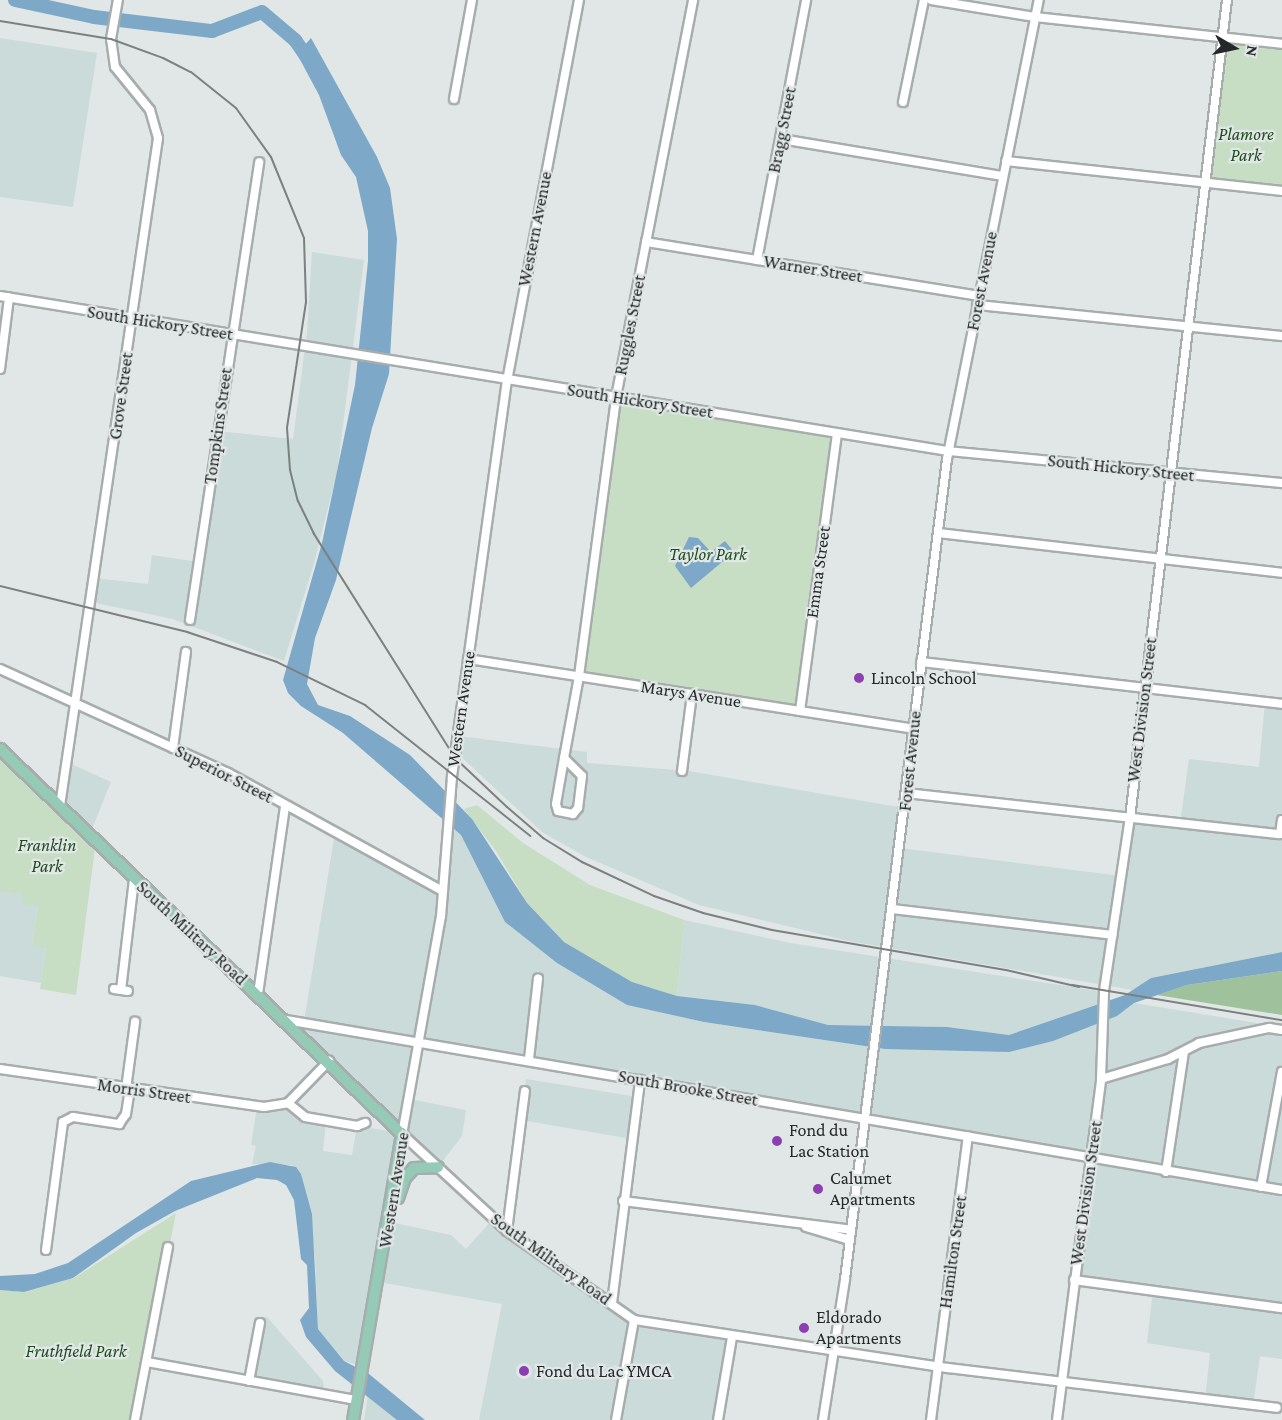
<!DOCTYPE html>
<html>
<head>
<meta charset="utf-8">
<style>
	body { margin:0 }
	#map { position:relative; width:1282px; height:1420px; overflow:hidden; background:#e0e7e6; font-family:"Crimson Pro",serif }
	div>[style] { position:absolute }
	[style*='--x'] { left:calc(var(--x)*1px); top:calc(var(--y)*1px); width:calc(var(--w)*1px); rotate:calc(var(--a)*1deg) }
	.built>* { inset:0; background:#cadbda }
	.green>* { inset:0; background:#c7ddc4 }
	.forest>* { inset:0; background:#9fc29c }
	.water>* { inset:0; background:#7da8c7 }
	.river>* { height:14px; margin:-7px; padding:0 7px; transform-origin:7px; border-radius:7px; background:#7da8c7 }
	.roads { filter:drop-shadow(2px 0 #a6adac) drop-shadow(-2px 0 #a6adac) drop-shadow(0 2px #a6adac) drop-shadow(0 -2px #a6adac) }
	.minor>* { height:8px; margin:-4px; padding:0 4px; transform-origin:4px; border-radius:4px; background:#fff }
	.major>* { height:10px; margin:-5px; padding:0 5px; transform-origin:5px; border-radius:5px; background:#94cab6 }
	.rail>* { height:2px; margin:-1px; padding:0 1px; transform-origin:1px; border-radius:1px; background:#7c8180 }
	.dots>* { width:16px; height:16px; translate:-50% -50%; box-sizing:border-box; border:3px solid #e0e7e6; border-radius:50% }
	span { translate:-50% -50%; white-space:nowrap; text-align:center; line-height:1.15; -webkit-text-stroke:4.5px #e0e7e6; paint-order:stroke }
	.street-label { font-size:18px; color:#252828 }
	.park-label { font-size:18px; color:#1d4d1b; font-style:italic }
	.poi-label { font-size:18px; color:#252828 }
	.left { translate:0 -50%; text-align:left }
	.north { position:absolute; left:1204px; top:18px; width:60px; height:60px; -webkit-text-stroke:4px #e0e7e6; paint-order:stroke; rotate:99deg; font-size:16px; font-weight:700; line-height:24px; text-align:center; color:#252828 }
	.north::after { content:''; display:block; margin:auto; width:21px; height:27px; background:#252828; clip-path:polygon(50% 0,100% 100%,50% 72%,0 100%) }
</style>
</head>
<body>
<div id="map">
	<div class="built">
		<i style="clip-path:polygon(0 38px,97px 53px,73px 207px,0 197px)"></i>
		<i style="clip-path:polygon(312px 252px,364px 260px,337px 472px,314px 563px,284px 661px,173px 619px,91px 602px,94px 578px,148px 584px,152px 555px,198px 562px,217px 431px,293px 439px,307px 333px)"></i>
		<i style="clip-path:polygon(1265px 702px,1282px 704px,1282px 952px,1151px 978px,1133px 990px,849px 941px,699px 905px,586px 857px,542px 832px,456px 752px,458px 736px,587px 752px,587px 763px,689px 771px,904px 808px,900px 848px,1121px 876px,1130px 818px,1180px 824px,1189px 759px,1259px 767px)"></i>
		<i style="clip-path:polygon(67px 762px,111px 782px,90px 834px,60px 806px)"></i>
		<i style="clip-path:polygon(447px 823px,461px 835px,505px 922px,557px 963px,627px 1005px,704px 1022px,885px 1049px,961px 1049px,1117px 1016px,1134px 1003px,1282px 1027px,1282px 1359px,1260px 1356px,1253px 1406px,1205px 1400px,1210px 1353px,1147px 1343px,1153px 1290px,1074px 1280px,1090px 1157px,419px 1042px,409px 1099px,466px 1110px,462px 1136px,438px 1167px,403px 1134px,390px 1222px,451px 1235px,466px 1249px,493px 1219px,634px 1320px,732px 1337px,718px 1420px,479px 1420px,502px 1304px,379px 1282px,363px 1366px,344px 1361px,318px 1329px,315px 1257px,301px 1174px,291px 1165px,252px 1164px,256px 1146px,251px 1145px,257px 1107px,288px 1103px,298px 1114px,326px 1121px,323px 1151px,352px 1155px,357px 1126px,402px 1133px,286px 1020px,304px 1021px,335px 833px,442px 890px)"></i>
		<i style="clip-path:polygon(0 892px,23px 895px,38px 906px,32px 944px,46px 947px,41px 983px,0 976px)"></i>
		<i style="clip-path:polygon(684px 920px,790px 943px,1105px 992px,1104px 1002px,1009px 1035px,947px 1027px,828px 1025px,755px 1005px,677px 996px)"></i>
		<i style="clip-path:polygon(526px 1079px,638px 1097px,632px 1139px,521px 1120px)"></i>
		<i style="clip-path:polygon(266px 1316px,323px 1381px,324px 1389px,256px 1375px)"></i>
		<i style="clip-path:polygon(368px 1394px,378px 1401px,397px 1420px,364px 1420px)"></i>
	</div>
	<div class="green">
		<i style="clip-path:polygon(1223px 38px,1282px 44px,1282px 191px,1205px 183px)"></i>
		<i style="clip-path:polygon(616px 397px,837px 433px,800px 711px,579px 676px)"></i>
		<i style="clip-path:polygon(0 749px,96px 840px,76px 995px,40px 989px,46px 948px,32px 945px,38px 906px,22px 904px,23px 895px,0 892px)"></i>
		<i style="clip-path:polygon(477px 805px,523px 843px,590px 885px,684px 920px,677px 996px,632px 982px,564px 942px,527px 903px,496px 851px,464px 809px)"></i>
		<i style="clip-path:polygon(176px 1213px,135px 1420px,0 1420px,0 1290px,25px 1292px,74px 1278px)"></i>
	</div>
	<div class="forest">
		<i style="clip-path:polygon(1282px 971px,1282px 1015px,1157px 995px,1187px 985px)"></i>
	</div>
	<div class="water">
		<i style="clip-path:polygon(311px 38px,377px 157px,390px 188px,397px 239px,389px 374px,372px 428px,336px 580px,315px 638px,307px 684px,318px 705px,350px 716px,410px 755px,472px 819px,527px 903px,564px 942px,632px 982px,677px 996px,755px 1005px,828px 1025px,947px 1027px,1009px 1035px,1125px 995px,1151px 978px,1282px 952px,1282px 971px,1187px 985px,1134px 1003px,1117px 1016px,1053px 1041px,1009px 1052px,885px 1049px,704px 1022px,627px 1005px,557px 963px,505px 922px,461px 835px,343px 733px,301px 706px,288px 693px,283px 680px,322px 543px,355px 385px,368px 261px,368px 231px,356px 177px,341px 155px,319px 95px,297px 54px)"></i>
		<i style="clip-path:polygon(689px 537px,698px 538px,711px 552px,725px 541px,734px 552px,691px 588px,675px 566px)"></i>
		<i style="clip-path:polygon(270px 1162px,296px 1167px,301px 1174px,312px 1214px,318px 1329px,344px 1361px,369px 1374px,425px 1420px,397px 1420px,335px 1371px,306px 1337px,300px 1320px,309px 1308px,307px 1265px,301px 1259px,294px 1200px,286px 1185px,277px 1180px,257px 1178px,175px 1211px,136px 1233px,73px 1278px,24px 1292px,0 1290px,0 1276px,35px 1274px,68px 1263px,191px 1181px)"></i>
	</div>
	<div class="river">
		<i style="--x:15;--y:0;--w:81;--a:12.1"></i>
		<i style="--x:94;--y:17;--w:119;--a:6.8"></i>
		<i style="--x:212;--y:31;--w:53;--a:-20.8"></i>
		<i style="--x:262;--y:12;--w:43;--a:40.3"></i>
		<i style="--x:295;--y:40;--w:28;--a:55"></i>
	</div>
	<div class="roads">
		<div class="minor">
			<i style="--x:579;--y:0;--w:387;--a:100.7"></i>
			<i style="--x:507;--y:380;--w:401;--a:97.9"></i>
			<i style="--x:452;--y:777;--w:139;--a:94.5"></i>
			<i style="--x:441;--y:916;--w:221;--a:100.1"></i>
			<i style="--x:402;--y:1134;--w:143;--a:42.7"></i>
			<i style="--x:507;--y:1231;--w:155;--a:35"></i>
			<i style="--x:634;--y:1320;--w:318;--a:8.7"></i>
			<i style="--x:948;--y:1368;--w:331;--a:6.9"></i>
			<i style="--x:931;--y:0;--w:105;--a:9.3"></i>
			<i style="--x:1035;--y:17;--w:248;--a:6.2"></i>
			<i style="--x:454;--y:99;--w:101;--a:-79.7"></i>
			<i style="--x:903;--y:102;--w:104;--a:-78.4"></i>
			<i style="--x:781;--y:139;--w:225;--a:9.5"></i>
			<i style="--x:1006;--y:161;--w:278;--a:6.2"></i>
			<i style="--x:646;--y:242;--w:337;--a:9.2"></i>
			<i style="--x:757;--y:260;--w:265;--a:-79.3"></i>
			<i style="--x:0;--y:296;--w:961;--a:9.29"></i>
			<i style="--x:948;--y:451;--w:336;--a:5.5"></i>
			<i style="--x:977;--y:305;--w:307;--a:5.8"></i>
			<i style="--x:0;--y:369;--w:72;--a:-82.8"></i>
			<i style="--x:938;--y:533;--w:346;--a:6.6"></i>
			<i style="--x:190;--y:620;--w:463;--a:-81.4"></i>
			<i style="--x:468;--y:659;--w:450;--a:8.9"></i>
			<i style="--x:921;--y:662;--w:363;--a:6.6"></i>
			<i style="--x:0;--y:669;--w:251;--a:24.5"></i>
			<i style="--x:228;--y:773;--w:245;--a:28.8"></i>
			<i style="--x:800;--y:711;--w:280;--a:-82.4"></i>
			<i style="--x:173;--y:748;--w:97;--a:-82.3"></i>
			<i style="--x:564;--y:758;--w:25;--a:45"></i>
			<i style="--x:582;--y:776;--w:32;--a:97"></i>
			<i style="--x:578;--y:808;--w:8;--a:130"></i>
			<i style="--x:573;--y:814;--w:15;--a:-169"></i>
			<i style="--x:558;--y:811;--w:7;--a:-106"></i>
			<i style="--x:556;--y:804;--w:47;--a:-80.1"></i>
			<i style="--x:564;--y:758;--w:83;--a:-79.6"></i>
			<i style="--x:579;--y:676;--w:281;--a:-82.4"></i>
			<i style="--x:616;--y:397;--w:404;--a:-79"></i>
			<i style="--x:682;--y:771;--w:78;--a:-82.6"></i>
			<i style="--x:906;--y:793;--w:376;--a:6.3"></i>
			<i style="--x:1280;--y:834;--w:14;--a:-82"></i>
			<i style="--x:60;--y:806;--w:675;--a:-81.65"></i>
			<i style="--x:158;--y:138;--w:29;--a:-106"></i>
			<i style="--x:150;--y:110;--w:55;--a:-129.1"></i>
			<i style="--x:115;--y:67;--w:28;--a:-98"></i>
			<i style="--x:111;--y:39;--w:40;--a:-80"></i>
			<i style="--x:892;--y:909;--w:222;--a:6.7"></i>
			<i style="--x:114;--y:989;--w:14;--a:8"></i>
			<i style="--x:121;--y:990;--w:111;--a:-83.3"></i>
			<i style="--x:258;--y:994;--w:190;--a:-81.8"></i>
			<i style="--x:286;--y:1020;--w:1010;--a:9.69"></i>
			<i style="--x:529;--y:1059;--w:81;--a:-83.6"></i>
			<i style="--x:0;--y:1069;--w:267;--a:8.2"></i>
			<i style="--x:264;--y:1107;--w:24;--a:-9"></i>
			<i style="--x:288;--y:1103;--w:59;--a:-45.7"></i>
			<i style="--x:1101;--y:1079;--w:70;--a:-16.6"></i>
			<i style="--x:1168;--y:1059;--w:35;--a:-27"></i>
			<i style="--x:1199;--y:1043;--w:72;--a:-12.1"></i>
			<i style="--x:1269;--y:1028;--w:13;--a:9"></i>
			<i style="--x:126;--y:1089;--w:68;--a:-82.3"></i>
			<i style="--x:288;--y:1103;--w:22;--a:39"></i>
			<i style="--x:305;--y:1117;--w:53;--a:9.8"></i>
			<i style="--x:357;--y:1126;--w:9;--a:-21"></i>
			<i style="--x:1166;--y:1172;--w:121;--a:-81.5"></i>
			<i style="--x:1261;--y:1187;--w:117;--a:-79.7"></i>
			<i style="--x:623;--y:1201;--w:230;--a:7.2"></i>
			<i style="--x:806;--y:1227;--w:46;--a:16.5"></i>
			<i style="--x:507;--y:1231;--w:141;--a:-82.7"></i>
			<i style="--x:46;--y:1250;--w:129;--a:-82.4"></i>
			<i style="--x:63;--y:1122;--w:11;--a:-27"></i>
			<i style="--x:73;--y:1117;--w:47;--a:8.7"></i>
			<i style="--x:119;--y:1124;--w:12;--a:-55"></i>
			<i style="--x:126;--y:1114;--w:25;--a:-81"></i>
			<i style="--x:1074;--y:1280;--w:210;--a:7.7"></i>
			<i style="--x:612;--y:1303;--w:225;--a:-82.8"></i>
			<i style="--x:147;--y:1362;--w:213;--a:10.3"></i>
			<i style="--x:249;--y:1381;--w:59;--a:-79.3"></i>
			<i style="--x:135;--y:1420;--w:176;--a:-79.2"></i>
			<i style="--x:616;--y:1420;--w:102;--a:-79.8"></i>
			<i style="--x:718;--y:1420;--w:84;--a:-80.4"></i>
			<i style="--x:823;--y:1420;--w:143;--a:-81.1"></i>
			<i style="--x:845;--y:1279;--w:826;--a:-82.91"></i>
			<i style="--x:947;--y:459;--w:468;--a:-78.7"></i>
			<i style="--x:931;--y:1420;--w:286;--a:-82.6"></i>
			<i style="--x:1057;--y:1420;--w:344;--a:-82.6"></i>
			<i style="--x:1101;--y:1079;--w:88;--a:-88"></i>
			<i style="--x:1104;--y:991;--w:175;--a:-81.5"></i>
			<i style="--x:1130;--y:818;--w:824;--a:-83.24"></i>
		</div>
		<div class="major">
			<i style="--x:0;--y:749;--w:557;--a:43.76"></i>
			<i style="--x:402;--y:1134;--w:290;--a:99.7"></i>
			<i style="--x:398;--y:1198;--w:21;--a:-71"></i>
			<i style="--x:405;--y:1178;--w:13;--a:-48"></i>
			<i style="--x:414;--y:1168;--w:24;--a:-2"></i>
		</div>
	</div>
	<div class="rail">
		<i style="--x:0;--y:21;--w:112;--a:9.2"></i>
		<i style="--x:111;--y:39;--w:55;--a:20.1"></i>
		<i style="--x:163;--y:58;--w:31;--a:27"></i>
		<i style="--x:191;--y:72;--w:58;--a:38.7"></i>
		<i style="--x:236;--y:108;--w:60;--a:54.5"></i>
		<i style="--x:271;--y:157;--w:87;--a:67.8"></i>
		<i style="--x:304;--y:238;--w:64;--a:88.2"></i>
		<i style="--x:306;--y:302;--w:127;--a:98.6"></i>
		<i style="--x:287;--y:428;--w:42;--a:85.9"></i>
		<i style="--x:290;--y:470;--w:32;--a:76"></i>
		<i style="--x:298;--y:501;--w:37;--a:64"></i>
		<i style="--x:314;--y:534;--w:265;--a:57.8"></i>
		<i style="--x:455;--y:758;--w:71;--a:43.3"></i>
		<i style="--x:507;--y:807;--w:48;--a:40.7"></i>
		<i style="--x:543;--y:838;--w:46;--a:31.6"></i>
		<i style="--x:582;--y:862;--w:80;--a:25.3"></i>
		<i style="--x:654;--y:896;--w:52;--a:19.1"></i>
		<i style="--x:703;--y:913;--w:71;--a:13.8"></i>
		<i style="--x:772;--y:930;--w:237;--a:9.7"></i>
		<i style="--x:1006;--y:970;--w:75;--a:13.1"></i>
		<i style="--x:0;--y:586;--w:193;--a:13.8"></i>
		<i style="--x:187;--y:632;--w:95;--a:18.4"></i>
		<i style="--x:277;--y:662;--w:98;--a:26"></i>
		<i style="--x:365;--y:705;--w:211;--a:38.4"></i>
		<i style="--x:1072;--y:985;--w:213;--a:9.5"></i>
	</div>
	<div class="dots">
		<i style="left:859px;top:678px;background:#8b3fb0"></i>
		<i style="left:777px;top:1141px;background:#8b3fb0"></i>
		<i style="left:818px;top:1189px;background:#8b3fb0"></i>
		<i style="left:804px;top:1328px;background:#8b3fb0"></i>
		<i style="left:524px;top:1371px;background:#8b3fb0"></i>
	</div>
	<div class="street-label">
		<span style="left:782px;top:130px;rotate:-79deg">Bragg Street</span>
		<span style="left:535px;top:229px;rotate:-79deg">Western Avenue</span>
		<span style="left:813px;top:269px;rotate:9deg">Warner Street</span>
		<span style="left:982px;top:281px;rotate:-79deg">Forest Avenue</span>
		<span style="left:160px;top:323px;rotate:9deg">South Hickory Street</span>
		<span style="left:630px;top:325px;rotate:-79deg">Ruggles Street</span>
		<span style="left:121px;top:396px;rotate:-82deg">Grove Street</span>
		<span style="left:640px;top:401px;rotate:9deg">South Hickory Street</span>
		<span style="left:218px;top:426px;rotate:-82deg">Tompkins Street</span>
		<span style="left:1121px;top:468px;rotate:6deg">South Hickory Street</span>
		<span style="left:818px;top:572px;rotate:-82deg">Emma Street</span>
		<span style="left:691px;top:694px;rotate:9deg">Marys Avenue</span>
		<span style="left:461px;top:709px;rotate:-82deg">Western Avenue</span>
		<span style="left:1142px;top:710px;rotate:-83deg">West Division Street</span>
		<span style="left:910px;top:761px;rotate:-84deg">Forest Avenue</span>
		<span style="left:224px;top:774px;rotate:27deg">Superior Street</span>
		<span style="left:192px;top:933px;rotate:43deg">South Military Road</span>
		<span style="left:688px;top:1088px;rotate:10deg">South Brooke Street</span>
		<span style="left:144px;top:1091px;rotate:8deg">Morris Street</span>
		<span style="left:394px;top:1190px;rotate:-81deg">Western Avenue</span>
		<span style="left:1086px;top:1193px;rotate:-82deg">West Division Street</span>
		<span style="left:953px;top:1252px;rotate:-82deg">Hamilton Street</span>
		<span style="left:551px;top:1259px;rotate:36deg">South Military Road</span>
	</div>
	<div class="park-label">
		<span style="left:1246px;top:145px">Plamore<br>Park</span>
		<span style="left:708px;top:554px">Taylor Park</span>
		<span style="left:47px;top:856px">Franklin<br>Park</span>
		<span style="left:76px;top:1351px">Fruthfield Park</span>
	</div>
	<div class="poi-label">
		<span class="left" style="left:871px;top:678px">Lincoln School</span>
		<span class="left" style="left:789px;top:1141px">Fond du<br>Lac Station</span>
		<span class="left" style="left:830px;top:1189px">Calumet<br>Apartments</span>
		<span class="left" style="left:816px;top:1328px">Eldorado<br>Apartments</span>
		<span class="left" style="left:536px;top:1371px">Fond du Lac YMCA</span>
	</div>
	<div class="north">N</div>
</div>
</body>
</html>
